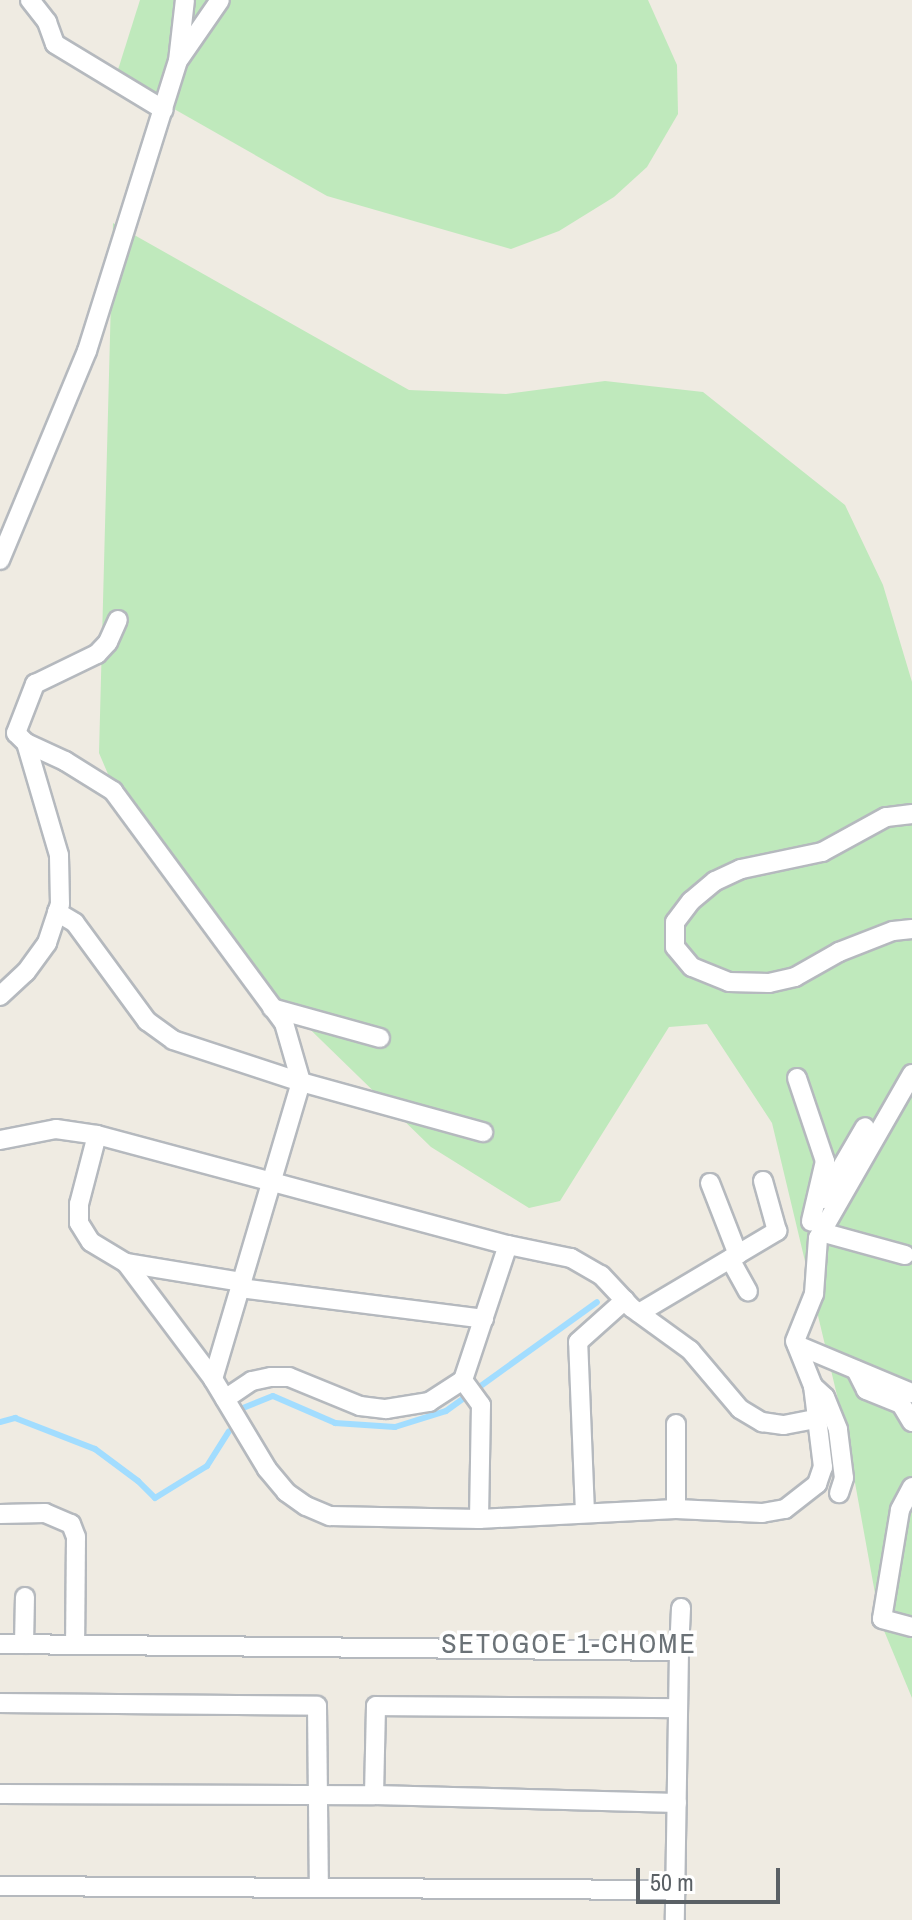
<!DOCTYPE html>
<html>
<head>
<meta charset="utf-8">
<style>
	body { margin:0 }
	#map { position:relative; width:912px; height:1920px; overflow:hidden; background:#efebe2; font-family:"Archivo Narrow",sans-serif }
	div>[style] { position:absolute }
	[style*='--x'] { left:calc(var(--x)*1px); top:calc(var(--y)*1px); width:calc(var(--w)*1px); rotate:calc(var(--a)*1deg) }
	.green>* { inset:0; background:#bfe9bc }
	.stream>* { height:6px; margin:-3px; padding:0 3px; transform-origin:3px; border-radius:3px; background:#a2ddff }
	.roads { filter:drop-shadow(2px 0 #b5b9be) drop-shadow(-2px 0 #b5b9be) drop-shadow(0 2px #b5b9be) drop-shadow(0 -2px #b5b9be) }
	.street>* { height:18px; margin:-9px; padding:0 9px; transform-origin:9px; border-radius:9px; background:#fff }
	span { translate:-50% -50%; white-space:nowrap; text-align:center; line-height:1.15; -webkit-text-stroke:7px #fff; paint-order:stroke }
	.neighbourhood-label { font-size:28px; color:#6b7277; letter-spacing:2px }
	.scale { position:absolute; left:636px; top:1868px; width:144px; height:36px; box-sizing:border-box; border:4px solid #5a6065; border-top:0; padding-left:10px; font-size:24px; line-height:28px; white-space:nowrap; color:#5a6065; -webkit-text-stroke:6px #fff; paint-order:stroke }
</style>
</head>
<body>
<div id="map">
	<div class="green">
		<i style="clip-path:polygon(140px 0,648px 0,677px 65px,678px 114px,647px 167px,614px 197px,559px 231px,511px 249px,327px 196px,116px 76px)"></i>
		<i style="clip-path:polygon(113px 223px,409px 390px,506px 394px,605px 381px,703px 392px,845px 505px,883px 585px,912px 682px,912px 1698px,880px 1621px,846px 1433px,772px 1123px,707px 1024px,669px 1027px,560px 1201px,529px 1208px,431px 1147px,285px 1005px,131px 828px,99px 753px)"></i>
	</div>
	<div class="stream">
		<i style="--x:243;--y:1408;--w:32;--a:-22"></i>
		<i style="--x:273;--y:1396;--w:68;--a:23.5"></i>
		<i style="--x:335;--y:1423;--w:60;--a:3.8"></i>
		<i style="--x:395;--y:1427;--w:53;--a:-17.4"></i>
		<i style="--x:446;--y:1411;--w:186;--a:-35.8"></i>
		<i style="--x:0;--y:1422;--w:16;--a:-15"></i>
		<i style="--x:15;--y:1418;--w:86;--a:21.2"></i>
		<i style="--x:95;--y:1449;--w:54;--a:36.7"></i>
		<i style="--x:138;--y:1481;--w:24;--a:45"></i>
		<i style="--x:155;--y:1498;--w:61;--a:-31.6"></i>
		<i style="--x:207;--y:1466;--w:41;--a:-57.8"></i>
	</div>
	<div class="roads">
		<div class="street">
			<i style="--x:30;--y:0;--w:28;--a:52"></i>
			<i style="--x:47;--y:22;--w:23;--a:70"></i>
			<i style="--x:55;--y:44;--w:127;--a:31.2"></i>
			<i style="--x:180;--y:58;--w:70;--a:-55.4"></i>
			<i style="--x:0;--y:560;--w:226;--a:-67.4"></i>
			<i style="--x:87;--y:351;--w:304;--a:-72.6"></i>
			<i style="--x:178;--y:61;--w:61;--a:-83.5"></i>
			<i style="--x:26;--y:743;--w:14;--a:-135"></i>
			<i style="--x:16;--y:733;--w:53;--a:-68.8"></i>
			<i style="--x:35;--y:684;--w:69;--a:-25.8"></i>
			<i style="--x:97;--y:654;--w:16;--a:-47"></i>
			<i style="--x:108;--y:642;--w:24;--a:-66"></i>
			<i style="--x:912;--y:814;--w:26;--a:173"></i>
			<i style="--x:886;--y:817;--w:73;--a:151.3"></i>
			<i style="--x:822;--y:852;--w:83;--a:168.1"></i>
			<i style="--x:741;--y:869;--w:29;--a:155"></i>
			<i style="--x:715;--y:881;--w:31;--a:140"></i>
			<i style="--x:691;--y:901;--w:26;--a:127"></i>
			<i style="--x:675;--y:922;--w:25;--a:90"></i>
			<i style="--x:675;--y:947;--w:26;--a:50"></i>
			<i style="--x:692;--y:967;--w:40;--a:22"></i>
			<i style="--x:729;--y:982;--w:40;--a:1.4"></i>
			<i style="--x:769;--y:983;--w:27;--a:-13"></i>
			<i style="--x:795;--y:977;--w:51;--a:-29.6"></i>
			<i style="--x:839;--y:952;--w:58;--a:-21.3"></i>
			<i style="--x:893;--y:931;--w:19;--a:-6"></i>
			<i style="--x:57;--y:912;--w:21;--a:31"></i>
			<i style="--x:75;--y:923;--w:122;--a:53.7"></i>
			<i style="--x:147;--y:1021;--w:32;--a:36"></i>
			<i style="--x:173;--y:1040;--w:135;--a:18.2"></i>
			<i style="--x:301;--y:1082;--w:189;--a:15.4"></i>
			<i style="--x:0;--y:996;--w:35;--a:-43"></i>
			<i style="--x:26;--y:972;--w:36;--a:-54"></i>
			<i style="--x:47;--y:943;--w:41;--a:-71.6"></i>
			<i style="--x:60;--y:904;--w:49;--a:-91.2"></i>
			<i style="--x:59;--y:855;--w:117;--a:-106.4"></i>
			<i style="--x:26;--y:743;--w:43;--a:24.8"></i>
			<i style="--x:65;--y:761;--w:57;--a:32"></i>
			<i style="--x:113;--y:791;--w:288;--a:53.6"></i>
			<i style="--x:284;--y:1023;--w:61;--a:73.9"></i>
			<i style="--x:301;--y:1082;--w:310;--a:106.5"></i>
			<i style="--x:272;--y:1008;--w:112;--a:15.5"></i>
			<i style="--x:797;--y:1078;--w:88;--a:71.4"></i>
			<i style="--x:825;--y:1161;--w:62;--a:103.1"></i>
			<i style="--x:97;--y:1135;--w:71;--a:104.6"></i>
			<i style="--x:79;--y:1204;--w:19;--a:90"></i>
			<i style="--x:79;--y:1223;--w:22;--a:58"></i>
			<i style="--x:91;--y:1242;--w:41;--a:31"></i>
			<i style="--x:126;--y:1263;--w:145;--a:53.1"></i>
			<i style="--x:213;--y:1379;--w:105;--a:59"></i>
			<i style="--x:267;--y:1469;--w:30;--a:50"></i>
			<i style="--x:286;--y:1492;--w:24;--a:35"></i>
			<i style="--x:306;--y:1506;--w:26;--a:23"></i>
			<i style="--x:330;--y:1516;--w:149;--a:1.2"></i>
			<i style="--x:479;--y:1519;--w:197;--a:-2.9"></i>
			<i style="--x:676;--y:1509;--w:86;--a:2.7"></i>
			<i style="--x:762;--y:1513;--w:23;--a:-10"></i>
			<i style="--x:785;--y:1509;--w:41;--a:-38"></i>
			<i style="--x:817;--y:1484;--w:18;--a:-71"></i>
			<i style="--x:823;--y:1467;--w:82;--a:-97"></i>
			<i style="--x:813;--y:1386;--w:48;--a:-111.8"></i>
			<i style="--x:795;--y:1341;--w:51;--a:-68"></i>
			<i style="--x:814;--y:1294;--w:56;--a:-85.9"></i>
			<i style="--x:818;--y:1238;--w:189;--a:-60.2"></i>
			<i style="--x:0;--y:1140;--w:57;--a:-11.1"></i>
			<i style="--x:56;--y:1129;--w:41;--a:8.3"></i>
			<i style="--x:97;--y:1135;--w:425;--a:15"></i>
			<i style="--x:508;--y:1245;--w:64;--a:11.7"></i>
			<i style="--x:571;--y:1258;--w:34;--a:30"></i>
			<i style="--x:601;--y:1275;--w:45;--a:46.8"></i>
			<i style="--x:632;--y:1308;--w:72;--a:35.9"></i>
			<i style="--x:690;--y:1350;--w:77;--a:49.7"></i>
			<i style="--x:740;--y:1409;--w:26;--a:31"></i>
			<i style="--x:762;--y:1422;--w:22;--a:8"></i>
			<i style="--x:784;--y:1425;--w:31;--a:-11"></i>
			<i style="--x:710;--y:1183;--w:77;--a:68.7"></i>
			<i style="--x:823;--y:1199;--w:83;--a:-59.7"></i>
			<i style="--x:821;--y:1232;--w:87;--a:15.3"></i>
			<i style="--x:730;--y:1259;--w:37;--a:61"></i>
			<i style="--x:126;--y:1263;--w:118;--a:9.3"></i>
			<i style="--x:240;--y:1288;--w:246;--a:7.2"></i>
			<i style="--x:639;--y:1313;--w:161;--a:-30.7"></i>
			<i style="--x:777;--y:1231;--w:52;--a:-105.6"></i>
			<i style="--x:797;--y:1345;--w:125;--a:22.7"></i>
			<i style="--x:856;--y:1370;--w:22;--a:63"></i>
			<i style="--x:866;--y:1390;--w:38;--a:22"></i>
			<i style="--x:901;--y:1404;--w:21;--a:59"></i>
			<i style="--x:813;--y:1386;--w:16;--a:43"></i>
			<i style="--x:825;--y:1397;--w:35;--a:68"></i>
			<i style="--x:838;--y:1430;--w:48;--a:82.9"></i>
			<i style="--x:844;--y:1478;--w:16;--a:108"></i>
			<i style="--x:225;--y:1399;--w:32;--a:-34"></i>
			<i style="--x:252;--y:1381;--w:19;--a:-12"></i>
			<i style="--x:271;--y:1377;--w:18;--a:0"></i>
			<i style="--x:289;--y:1377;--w:77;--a:22.2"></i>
			<i style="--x:360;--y:1406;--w:26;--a:7"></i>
			<i style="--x:386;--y:1409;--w:44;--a:-9.2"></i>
			<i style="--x:429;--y:1402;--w:40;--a:-32.9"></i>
			<i style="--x:912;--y:1487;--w:26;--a:118"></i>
			<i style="--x:900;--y:1510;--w:110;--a:99.4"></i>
			<i style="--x:882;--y:1619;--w:31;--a:15"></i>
			<i style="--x:676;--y:1509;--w:85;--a:-90"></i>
			<i style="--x:585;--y:1513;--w:171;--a:-92.3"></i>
			<i style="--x:578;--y:1342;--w:63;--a:-41.8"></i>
			<i style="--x:0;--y:1514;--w:45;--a:-1.3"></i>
			<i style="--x:45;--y:1513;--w:28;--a:23"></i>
			<i style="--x:71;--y:1524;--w:14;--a:69"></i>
			<i style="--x:76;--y:1537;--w:107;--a:90.5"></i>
			<i style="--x:479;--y:1519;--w:114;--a:-89"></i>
			<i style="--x:481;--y:1405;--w:31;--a:-126"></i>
			<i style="--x:463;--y:1380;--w:142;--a:-71.6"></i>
			<i style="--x:0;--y:1644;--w:679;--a:0.59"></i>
			<i style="--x:679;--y:1651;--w:269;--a:90.9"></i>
			<i style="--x:24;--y:1644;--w:47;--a:-88.8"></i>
			<i style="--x:679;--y:1651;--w:43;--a:-87.3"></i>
			<i style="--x:0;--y:1703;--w:317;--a:0.5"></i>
			<i style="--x:317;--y:1706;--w:181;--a:89.4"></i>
			<i style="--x:0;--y:1794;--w:374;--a:0.2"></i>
			<i style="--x:374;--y:1795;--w:303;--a:1.5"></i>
			<i style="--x:374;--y:1795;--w:89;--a:-88.7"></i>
			<i style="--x:376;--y:1706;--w:302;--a:0.4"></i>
			<i style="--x:0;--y:1886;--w:676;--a:0.34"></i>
		</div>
	</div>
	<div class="neighbourhood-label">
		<span style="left:569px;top:1643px">SETOGOE 1-CHOME</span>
	</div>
	<div class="scale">50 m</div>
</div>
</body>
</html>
